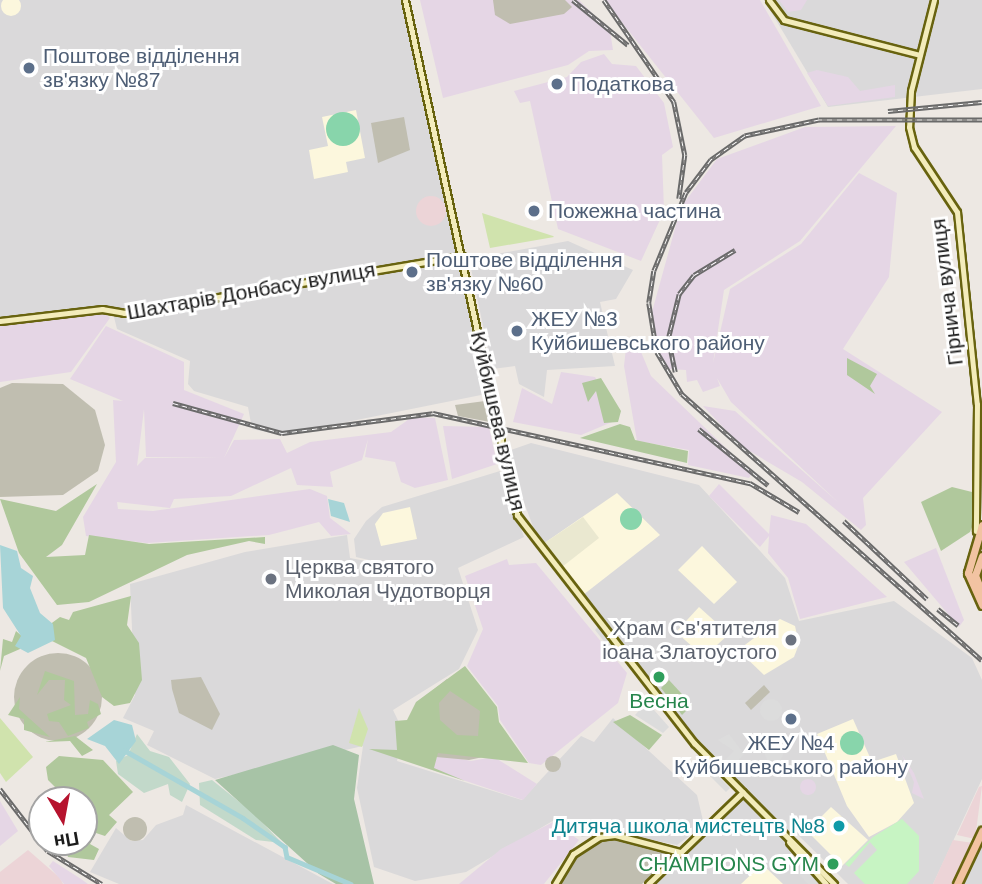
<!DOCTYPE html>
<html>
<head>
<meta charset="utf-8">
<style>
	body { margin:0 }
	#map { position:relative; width:982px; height:884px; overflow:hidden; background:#ede8e3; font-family:Arial,sans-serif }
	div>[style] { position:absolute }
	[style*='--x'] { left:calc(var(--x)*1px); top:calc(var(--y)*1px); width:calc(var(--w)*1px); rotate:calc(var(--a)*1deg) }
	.residential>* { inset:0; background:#dad9da }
	.commercial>* { inset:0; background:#ecd4d7 }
	.round { border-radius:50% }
	.industrial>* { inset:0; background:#e5d6e5 }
	.education>* { inset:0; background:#fcf7dd }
	.construction>* { inset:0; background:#c0beb0 }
	.farmland>* { inset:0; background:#eae8d0 }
	.grass>* { inset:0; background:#d0e3ad }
	.forest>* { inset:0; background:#b0c89c }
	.wetland>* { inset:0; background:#c2d9ca }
	.cemetery>* { inset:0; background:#a7c3a6 }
	.park>* { inset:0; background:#c7f4c3 }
	.pitch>* { inset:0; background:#88d5ab }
	.parking>* { inset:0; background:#dcdcdc }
	.water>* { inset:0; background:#a7d4d7 }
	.river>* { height:4.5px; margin:-2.25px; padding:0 2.25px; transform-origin:2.25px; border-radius:2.25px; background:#a7d4d7 }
	.roads { filter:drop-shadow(2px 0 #68630f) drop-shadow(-2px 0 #68630f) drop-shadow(0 2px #68630f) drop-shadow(0 -2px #68630f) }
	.secondary>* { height:5px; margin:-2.5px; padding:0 2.5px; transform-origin:2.5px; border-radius:2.5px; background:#f3ecbb }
	.primary>* { height:7px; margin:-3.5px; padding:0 3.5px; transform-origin:3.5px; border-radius:3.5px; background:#f2c3a2 }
	.rail>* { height:4.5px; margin-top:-2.25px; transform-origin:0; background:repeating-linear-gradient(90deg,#fff 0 5px,#6a6a6a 0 10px); box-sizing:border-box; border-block:2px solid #6a6a6a }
	.dots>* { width:19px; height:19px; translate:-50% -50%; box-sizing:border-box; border:4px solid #fff; border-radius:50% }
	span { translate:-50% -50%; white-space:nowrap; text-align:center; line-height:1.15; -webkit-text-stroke:6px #fff; paint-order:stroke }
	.service-label { font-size:21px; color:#4e5e75 }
	.left { translate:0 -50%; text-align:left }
	.street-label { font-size:21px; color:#1c1c1c }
	.worship-label { font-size:21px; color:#5b616d }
	.right { translate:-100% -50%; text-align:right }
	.leisure-label { font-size:21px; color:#27864d }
	.culture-label { font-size:21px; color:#0d838f }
	.north { position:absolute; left:28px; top:786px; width:70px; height:70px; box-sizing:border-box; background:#fff; border:2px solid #a4a4a4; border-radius:50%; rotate:170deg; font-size:19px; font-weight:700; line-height:28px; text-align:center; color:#1c1c1c }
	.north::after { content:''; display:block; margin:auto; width:24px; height:32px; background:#b6132e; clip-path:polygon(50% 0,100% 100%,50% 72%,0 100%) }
</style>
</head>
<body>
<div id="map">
	<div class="residential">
		<i style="clip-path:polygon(0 0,404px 0,486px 394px,282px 435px,252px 429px,248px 407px,194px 391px,188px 384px,190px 361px,117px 329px,113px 313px,99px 307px,0 322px)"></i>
		<i style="clip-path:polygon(764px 0,982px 0,982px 89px,828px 107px)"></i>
		<i style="clip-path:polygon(568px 241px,633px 270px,616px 299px,600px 302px,615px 366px,547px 370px,544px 397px,519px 384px,515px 366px,492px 369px,469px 259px)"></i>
		<i style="clip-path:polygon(531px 443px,699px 485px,785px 578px,799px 621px,894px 601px,972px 658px,982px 680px,982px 779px,933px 884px,848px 884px,796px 833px,791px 837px,692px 733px,537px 537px,505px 452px)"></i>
		<i style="clip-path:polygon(500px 471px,524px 537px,458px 568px,478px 630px,459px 669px,393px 710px,403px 731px,397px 761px,522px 800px,581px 736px,594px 742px,613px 718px,697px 795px,704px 825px,677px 845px,614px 832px,582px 837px,556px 819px,466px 872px,415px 881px,374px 867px,357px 788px,363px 746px,215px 779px,147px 745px,154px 731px,123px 718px,135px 695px,130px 584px,245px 552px,347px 535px,350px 558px,412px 570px,356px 557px,354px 539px,366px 521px,382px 507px)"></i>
		<i style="clip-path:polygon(744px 797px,824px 884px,651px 884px,742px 798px)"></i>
		<i style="clip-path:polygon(186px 805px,331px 883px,333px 884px,119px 884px,90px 872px,116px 828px,131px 841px,143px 840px,156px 825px,183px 815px)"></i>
		<i style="clip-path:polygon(982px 837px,982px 884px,960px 884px)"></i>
	</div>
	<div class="commercial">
		<i class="round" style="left:416px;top:196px;width:30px;height:30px"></i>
		<i style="clip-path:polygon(982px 786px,975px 839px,957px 835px,979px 787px)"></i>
		<i style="clip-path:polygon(953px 840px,973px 843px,953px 884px,933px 884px)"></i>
		<i style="clip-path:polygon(28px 850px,60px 878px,63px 884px,0 884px,0 872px)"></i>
	</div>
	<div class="industrial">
		<i style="clip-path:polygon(420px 0,579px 0,610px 31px,613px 50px,589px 51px,568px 65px,443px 98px)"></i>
		<i style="clip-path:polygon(604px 0,760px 0,821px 106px,714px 138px)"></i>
		<i style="clip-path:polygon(779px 0,807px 0,801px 10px,788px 12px)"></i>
		<i style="clip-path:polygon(604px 54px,612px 64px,636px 66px,664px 103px,673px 147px,662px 155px,664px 211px,641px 261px,558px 229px,530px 101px,520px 103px,514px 91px,567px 77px,581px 62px)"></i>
		<i style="clip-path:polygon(817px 70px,848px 77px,860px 91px,895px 85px,895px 97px,828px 106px,807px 73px)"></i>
		<i style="clip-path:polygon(896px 126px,800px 241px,724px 290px,713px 363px,730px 289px,801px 244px,859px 173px,897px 193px,889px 277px,843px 349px,942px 412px,863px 498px,866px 525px,861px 530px,802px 482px,741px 446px,703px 406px,735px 411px,839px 503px,731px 402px,717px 378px,720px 386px,703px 392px,697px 380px,687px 382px,686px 370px,669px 369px,658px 350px,652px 312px,681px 207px,717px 159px,805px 127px)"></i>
		<i style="clip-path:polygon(103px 312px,110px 318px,71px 372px,0 382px,0 325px)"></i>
		<i style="clip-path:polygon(evenodd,106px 326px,184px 362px,184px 390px,244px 414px,224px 458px,234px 440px,280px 439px,287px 453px,310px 442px,391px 432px,412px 417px,435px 418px,448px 480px,415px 488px,401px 482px,395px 462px,365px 457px,368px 439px,362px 460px,330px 472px,333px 487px,297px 485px,291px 468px,231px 496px,174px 499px,170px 508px,117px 502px,118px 509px,153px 511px,310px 489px,327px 496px,330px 518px,351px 534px,331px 536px,319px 522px,269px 535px,147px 543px,86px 536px,83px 517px,116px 462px,113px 400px,123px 401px,70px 379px,106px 326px,144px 409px,146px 457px,222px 458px,145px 458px,137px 466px,144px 409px)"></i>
		<i style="clip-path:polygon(639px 347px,651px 376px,752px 473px,749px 478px,688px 465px,689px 450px,637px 441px,624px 366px,626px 348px)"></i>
		<i style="clip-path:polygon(561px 372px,595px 377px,619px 419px,581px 435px,513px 422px,522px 388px,552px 404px)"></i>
		<i style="clip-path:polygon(443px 426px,489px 427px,497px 464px,452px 479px)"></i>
		<i style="clip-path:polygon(719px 484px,769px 534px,771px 515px,806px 524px,887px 597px,800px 619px,788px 578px,768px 553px,769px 536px,760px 547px,709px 496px)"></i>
		<i style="clip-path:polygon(936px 548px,964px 620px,959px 627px,904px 562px)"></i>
		<i style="clip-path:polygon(507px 559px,509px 565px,536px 563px,627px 673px,618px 703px,541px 765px,529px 763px,500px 720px,498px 706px,467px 666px,483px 629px,465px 576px)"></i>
		<i style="clip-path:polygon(439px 754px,471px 761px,494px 757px,537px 784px,523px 800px,430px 769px)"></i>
		<i style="clip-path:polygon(902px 755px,914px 773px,924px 799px,912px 793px,914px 782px)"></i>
		<i class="round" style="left:800px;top:779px;width:16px;height:16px"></i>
		<i style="clip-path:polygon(0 801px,18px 831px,0 846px)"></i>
		<i style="clip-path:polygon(553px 822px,579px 840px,544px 884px,459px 884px,501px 849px)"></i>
		<i style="clip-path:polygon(53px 861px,81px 879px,88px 884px,64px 884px,49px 866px)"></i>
	</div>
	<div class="education">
		<i class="round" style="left:1px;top:-4px;width:20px;height:20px"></i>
		<i style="clip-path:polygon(356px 110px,365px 158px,346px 162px,348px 172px,314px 179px,309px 150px,328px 146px,322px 117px)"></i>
		<i style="clip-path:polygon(617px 493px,660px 535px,583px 595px,543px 544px)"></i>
		<i style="clip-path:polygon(410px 507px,417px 539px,381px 546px,375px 524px,383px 513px)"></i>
		<i style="clip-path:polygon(702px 546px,737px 582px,714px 604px,678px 570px)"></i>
		<i style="clip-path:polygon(699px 607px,729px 634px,704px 657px,676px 632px)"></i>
		<i style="clip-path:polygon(780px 619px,795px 626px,799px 644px,794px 657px,764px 675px,738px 650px)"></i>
		<i style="clip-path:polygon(853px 719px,872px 762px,896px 754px,914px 803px,897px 822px,869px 837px,847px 806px,817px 734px)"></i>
		<i style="clip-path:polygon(831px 807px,868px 840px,842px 866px,807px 831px)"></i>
		<i style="clip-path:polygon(762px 864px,783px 884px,741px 884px)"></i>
	</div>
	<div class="construction">
		<i style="clip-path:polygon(493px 0,565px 0,572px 7px,564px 14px,510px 24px,495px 15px)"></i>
		<i style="clip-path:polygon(404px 117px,410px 150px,378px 163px,371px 123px)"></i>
		<i style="clip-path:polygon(12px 383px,63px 384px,95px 410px,105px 445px,98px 471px,63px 495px,0 497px,0 388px)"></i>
		<i style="clip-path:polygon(485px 401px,490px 422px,458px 416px,455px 405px)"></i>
		<i class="round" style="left:14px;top:653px;width:88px;height:88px"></i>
		<i style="clip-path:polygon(201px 677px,220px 714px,212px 730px,179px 713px,172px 689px,171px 680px)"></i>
		<i style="clip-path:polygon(468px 678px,497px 754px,469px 760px,425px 756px,422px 699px,447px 679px)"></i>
		<i style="clip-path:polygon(764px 685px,770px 692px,751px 710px,745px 703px)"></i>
		<i class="round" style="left:545px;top:756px;width:16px;height:16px"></i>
		<i class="round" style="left:123px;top:817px;width:24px;height:24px"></i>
		<i style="clip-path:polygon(619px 839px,667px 853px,665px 861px,642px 884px,559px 884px,578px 854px,596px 841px)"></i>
	</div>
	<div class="farmland">
		<i style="clip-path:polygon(583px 517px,599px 538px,562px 567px,543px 544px)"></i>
	</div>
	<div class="grass">
		<i style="clip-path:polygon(482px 213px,553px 236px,554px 237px,490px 248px)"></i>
		<i style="clip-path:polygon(359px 708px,368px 729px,362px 747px,349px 743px)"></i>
		<i style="clip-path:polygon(0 718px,33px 757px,6px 782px,0 773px)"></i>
	</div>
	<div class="forest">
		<i style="clip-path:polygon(847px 358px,877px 374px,870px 386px,875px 394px,847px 375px)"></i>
		<i style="clip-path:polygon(601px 378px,621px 411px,618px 422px,604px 423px,596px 391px,588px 402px,582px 383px)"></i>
		<i style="clip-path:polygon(620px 424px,630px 427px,635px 440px,688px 451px,687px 463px,580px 438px)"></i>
		<i style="clip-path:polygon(97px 484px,62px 545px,46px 557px,85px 555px,89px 535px,149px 544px,265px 537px,265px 544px,249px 541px,187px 555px,89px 602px,57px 605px,19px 553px,0 499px,56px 511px)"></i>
		<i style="clip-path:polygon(952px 487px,972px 492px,974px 522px,970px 532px,941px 551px,921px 502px)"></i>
		<i style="clip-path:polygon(131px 596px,127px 625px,139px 643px,142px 680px,130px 703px,114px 706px,102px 697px,86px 658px,52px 641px,45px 628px,60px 617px,69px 620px,73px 612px)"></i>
		<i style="clip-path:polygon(16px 631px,23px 637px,20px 649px,4px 656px,0 671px,3px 639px,12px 642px)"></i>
		<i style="clip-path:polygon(evenodd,465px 666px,497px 707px,499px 722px,528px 763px,438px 753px,434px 768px,465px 781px,369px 749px,397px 750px,395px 721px,407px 720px,416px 702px,465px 666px,450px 691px,480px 711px,478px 736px,457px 735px,440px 720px,439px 703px,450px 691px)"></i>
		<i style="clip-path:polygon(45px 671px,74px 681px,75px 715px,88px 714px,90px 700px,98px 704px,101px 714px,87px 722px,89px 728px,68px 736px,59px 722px,49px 721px,47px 714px,71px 705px,64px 700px,65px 680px,49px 680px,37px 695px)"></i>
		<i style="clip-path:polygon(669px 680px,692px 705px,682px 715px,661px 688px)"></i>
		<i style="clip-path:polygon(20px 697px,19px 709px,50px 737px,24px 730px,24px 719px,8px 715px)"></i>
		<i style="clip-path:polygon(630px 715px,662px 735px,649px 750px,613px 722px)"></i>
		<i style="clip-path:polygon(75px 736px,93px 750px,82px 756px,70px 741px,45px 742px)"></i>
		<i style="clip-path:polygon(59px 756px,103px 760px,133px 792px,109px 815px,117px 822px,105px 836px,96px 833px,90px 844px,99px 849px,94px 860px,68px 857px,65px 849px,84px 842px,84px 800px,68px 800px,48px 780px,46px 767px)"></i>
	</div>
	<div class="wetland">
		<i style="clip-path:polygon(137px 734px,150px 751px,169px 757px,190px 784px,182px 802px,170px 795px,168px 784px,144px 793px,118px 774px,116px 761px,128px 755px)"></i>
		<i style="clip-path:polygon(212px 780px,252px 812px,282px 843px,256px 840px,200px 805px,199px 783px)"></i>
	</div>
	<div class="cemetery">
		<i style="clip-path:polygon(333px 745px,359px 755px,354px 799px,374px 884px,336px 884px,319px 874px,215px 780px)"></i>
	</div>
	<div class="park">
		<i style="clip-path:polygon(902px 819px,919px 836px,919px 871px,907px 884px,865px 884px,854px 873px,877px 850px,870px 842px,849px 867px,845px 864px,873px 837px)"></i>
	</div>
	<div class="pitch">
		<i class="round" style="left:326px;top:112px;width:34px;height:34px"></i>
		<i class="round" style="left:620px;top:508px;width:22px;height:22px"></i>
		<i class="round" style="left:840px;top:731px;width:24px;height:24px"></i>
	</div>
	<div class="parking">
		<i style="clip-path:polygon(599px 626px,623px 657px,619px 660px,595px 630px)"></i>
		<i class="round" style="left:760px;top:699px;width:22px;height:22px"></i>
		<i style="clip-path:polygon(647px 702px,669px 727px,663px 733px,635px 715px)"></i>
		<i style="clip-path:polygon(729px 734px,744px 754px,731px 768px,724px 761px,734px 751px,718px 740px)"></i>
		<i class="round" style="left:765px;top:745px;width:18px;height:18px"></i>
		<i style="clip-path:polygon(707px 765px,730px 788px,726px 792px,703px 769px)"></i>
		<i style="clip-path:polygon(798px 862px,819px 884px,808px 884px,792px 867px)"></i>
	</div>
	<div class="water">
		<i style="clip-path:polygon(328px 499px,344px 503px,350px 522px,331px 516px)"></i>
		<i style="clip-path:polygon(0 545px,17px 551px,21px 568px,33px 576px,30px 588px,40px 613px,53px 624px,55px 640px,28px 653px,15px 646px,21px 636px,3px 608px)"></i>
		<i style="clip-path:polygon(114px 720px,132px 725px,136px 741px,119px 764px,105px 746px,87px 739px)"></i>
	</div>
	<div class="river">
		<i style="--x:124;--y:750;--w:137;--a:29.7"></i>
		<i style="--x:243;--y:818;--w:51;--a:34.6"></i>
		<i style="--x:285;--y:847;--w:10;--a:79"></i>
		<i style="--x:287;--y:857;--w:69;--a:22.9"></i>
	</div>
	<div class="roads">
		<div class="secondary">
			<i style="--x:405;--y:0;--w:527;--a:77.73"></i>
			<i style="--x:517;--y:515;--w:289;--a:52.2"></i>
			<i style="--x:694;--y:743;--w:199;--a:45.2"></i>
			<i style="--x:769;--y:0;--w:25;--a:53"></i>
			<i style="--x:784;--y:20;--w:140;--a:14.4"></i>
			<i style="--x:934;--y:0;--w:94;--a:104.2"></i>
			<i style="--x:911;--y:91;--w:36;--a:93"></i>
			<i style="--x:909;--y:127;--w:21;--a:76"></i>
			<i style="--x:914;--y:147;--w:78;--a:56.5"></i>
			<i style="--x:957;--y:212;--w:193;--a:84.1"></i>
			<i style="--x:977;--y:404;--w:127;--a:90.5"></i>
			<i style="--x:0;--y:321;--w:103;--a:-6.7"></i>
			<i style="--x:102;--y:309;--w:22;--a:10"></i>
			<i style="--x:124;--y:313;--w:343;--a:-9.6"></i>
			<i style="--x:789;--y:842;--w:56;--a:48.6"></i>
			<i style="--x:555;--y:884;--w:35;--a:-59"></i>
			<i style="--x:573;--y:854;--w:31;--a:-33"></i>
			<i style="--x:599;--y:837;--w:16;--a:-7"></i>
			<i style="--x:615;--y:835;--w:67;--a:14.7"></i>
			<i style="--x:648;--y:884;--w:132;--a:-44.1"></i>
		</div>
		<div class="primary">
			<i style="--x:982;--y:525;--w:50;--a:106.3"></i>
			<i style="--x:968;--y:573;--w:35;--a:66"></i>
			<i style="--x:982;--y:556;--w:20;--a:110"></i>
			<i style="--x:975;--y:575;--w:19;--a:69"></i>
			<i style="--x:957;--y:884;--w:59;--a:-64.7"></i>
		</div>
	</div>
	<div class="rail">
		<i style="--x:573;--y:0;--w:71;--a:39.3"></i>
		<i style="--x:604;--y:0;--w:124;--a:55.5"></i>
		<i style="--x:674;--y:102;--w:54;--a:78.3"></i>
		<i style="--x:685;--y:155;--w:44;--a:97.8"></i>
		<i style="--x:888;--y:111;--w:94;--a:-5.5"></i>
		<i style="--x:982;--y:120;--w:163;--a:180"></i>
		<i style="--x:819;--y:120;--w:76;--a:167.8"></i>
		<i style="--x:745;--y:136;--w:42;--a:144.8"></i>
		<i style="--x:711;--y:160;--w:41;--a:127.1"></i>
		<i style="--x:686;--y:193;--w:84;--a:112.3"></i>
		<i style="--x:654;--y:271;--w:32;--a:99"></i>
		<i style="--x:649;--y:303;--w:50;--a:80.7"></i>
		<i style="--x:657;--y:352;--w:49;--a:59.2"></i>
		<i style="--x:682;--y:394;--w:401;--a:41.6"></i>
		<i style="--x:675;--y:372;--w:34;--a:-102"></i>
		<i style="--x:668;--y:339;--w:46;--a:-76.3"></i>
		<i style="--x:679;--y:294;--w:24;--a:-52"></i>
		<i style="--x:694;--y:275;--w:48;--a:-31.4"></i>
		<i style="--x:173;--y:403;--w:113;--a:15.4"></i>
		<i style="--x:282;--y:433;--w:152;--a:-7.5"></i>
		<i style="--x:433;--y:413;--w:325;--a:12.5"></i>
		<i style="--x:750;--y:483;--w:57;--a:30.6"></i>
		<i style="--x:699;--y:429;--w:89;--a:39.1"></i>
		<i style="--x:844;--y:521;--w:114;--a:43.2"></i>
		<i style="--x:938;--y:609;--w:26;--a:39"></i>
		<i style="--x:0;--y:789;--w:78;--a:52.3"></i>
		<i style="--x:48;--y:851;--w:63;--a:31.4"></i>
	</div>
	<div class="dots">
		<i style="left:29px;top:68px;background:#5c6f8a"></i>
		<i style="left:557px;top:84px;background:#5c6f8a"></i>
		<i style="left:534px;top:211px;background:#5c6f8a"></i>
		<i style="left:412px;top:272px;background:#5c6f8a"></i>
		<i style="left:517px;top:331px;background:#5c6f8a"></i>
		<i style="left:271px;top:579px;background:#6b7280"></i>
		<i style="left:791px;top:640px;background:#6b7280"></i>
		<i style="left:659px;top:677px;background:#2e9e5b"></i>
		<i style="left:791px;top:719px;background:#5c6f8a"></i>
		<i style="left:839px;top:826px;background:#0f9aa8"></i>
		<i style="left:833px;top:864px;background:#2e9e5b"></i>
	</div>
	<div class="service-label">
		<span class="left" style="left:43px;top:68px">Поштове відділення<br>зв'язку №87</span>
		<span class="left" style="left:571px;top:84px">Податкова</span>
		<span class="left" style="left:548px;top:211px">Пожежна частина</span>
		<span class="left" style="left:426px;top:272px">Поштове відділення<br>зв'язку №60</span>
		<span class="left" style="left:531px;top:331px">ЖЕУ №3<br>Куйбишевського району</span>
		<span style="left:791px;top:755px">ЖЕУ №4<br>Куйбишевського району</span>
	</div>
	<div class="street-label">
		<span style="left:251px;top:291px;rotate:-10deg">Шахтарів Донбасу вулиця</span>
		<span style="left:947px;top:292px;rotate:-97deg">Гірнича вулиця</span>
		<span style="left:498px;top:421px;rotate:77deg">Куйбишева вулиця</span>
	</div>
	<div class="worship-label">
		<span class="left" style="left:285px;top:579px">Церква святого<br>Миколая Чудотворця</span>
		<span class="right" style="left:777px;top:640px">Храм Св'ятителя<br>іоана Златоустого</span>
	</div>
	<div class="leisure-label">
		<span style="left:659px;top:701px">Весна</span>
		<span class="right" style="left:819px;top:864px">CHAMPIONS GYM</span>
	</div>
	<div class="culture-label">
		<span class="right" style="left:825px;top:826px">Дитяча школа мистецтв №8</span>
	</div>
	<div class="north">Пн</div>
</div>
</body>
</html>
